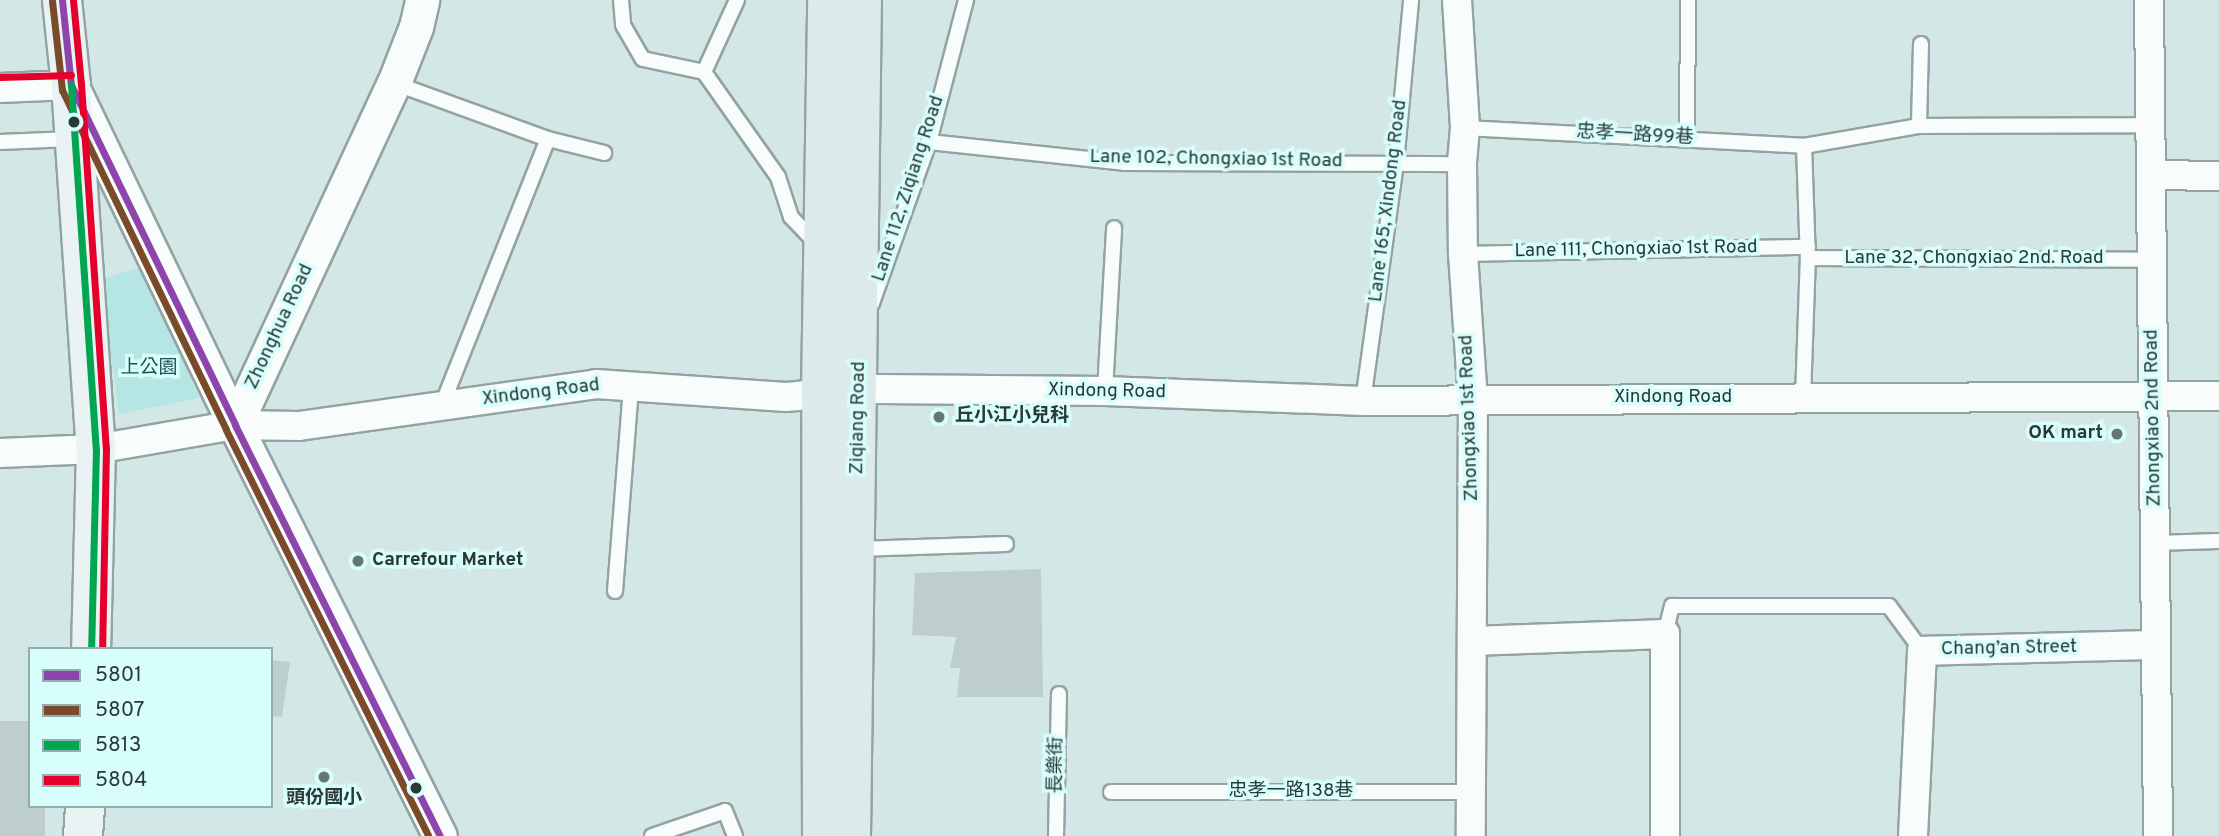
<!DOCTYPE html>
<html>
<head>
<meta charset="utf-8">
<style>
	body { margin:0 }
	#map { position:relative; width:2219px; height:836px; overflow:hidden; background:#d3e8e6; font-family:Overpass,"Noto Sans TC",sans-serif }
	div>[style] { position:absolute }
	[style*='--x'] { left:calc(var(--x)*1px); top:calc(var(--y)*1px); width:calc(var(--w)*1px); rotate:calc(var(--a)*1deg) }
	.green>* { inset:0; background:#b5e6e3 }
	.building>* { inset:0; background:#bdcecd }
	.roads { filter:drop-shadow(2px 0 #92a3a1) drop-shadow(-2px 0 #92a3a1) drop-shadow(0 2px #92a3a1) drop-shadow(0 -2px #92a3a1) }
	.service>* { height:14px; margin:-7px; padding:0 7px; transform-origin:7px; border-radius:7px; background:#f8fcfb }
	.minor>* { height:28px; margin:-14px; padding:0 14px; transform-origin:14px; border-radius:14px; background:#f8fcfb }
	.tertiary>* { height:33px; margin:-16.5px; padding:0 16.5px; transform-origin:16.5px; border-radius:16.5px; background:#f8fcfb }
	.secondary>* { height:38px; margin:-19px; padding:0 19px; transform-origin:19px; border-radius:19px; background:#eaf3f3 }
	.primary>* { height:38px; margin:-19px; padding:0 19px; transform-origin:19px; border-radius:19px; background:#dcebe9 }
	.bus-1>* { height:7px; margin:-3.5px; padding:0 3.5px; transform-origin:3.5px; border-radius:3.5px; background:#8e44ad }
	.bus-2>* { height:7px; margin:-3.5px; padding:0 3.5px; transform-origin:3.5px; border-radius:3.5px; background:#7a4b2a }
	.bus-3>* { height:7px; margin:-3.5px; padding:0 3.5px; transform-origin:3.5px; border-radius:3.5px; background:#00a651 }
	.bus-4>* { height:7px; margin:-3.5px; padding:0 3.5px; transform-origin:3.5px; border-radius:3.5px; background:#e4002b }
	.dots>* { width:19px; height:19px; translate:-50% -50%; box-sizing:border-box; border:4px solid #d7fefb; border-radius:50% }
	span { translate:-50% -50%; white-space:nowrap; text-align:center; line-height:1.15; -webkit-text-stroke:7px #d7fefb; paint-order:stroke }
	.street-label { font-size:19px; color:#2a3938 }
	.park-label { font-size:19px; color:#1c504e }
	.poi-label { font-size:19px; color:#2a3938; font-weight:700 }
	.left { translate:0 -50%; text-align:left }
	.right { translate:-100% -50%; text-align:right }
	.legend { position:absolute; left:28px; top:647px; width:245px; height:161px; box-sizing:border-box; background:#d7fefb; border:2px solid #92afad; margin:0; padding:9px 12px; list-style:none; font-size:21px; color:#2a3938 }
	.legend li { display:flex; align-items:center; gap:14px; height:35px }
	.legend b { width:35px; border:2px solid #92afad }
</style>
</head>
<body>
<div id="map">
	<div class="green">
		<i style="clip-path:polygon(145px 265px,199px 398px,119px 414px,101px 280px)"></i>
	</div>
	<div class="building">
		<i style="clip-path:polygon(1041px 569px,1043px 697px,957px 697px,960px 668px,950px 668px,956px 637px,912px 635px,915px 573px)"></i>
		<i style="clip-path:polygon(271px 660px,290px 662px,282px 717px,271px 716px)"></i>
		<i style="clip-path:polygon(0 721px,30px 721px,30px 806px,45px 806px,45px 836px,0 836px)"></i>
	</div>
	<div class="roads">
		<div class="service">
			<i style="--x:621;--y:0;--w:25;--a:85"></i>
			<i style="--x:623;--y:25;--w:39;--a:60"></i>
			<i style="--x:643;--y:59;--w:62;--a:12"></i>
			<i style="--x:737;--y:0;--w:79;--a:114.6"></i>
			<i style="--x:704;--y:72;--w:128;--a:54.8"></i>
			<i style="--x:778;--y:177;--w:42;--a:72"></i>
			<i style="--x:791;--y:217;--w:36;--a:46"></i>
			<i style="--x:394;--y:83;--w:164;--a:20"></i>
			<i style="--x:548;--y:139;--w:58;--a:14"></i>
			<i style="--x:1919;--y:126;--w:82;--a:-88.6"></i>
			<i style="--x:1465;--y:128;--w:339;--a:3"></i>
			<i style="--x:1804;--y:146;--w:117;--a:-9.9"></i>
			<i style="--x:1919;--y:126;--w:232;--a:-0.2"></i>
			<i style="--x:1687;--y:139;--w:139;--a:-89.6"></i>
			<i style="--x:0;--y:142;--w:72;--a:-2.4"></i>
			<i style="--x:929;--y:142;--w:196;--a:6.1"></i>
			<i style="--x:1124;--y:163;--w:338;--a:0.2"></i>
			<i style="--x:1804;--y:146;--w:112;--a:88"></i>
			<i style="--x:1808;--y:258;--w:344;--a:0.3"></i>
			<i style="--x:1463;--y:254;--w:345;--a:-1.2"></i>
			<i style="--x:872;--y:303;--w:171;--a:-70.5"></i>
			<i style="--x:929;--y:142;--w:147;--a:-75.4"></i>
			<i style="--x:1105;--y:391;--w:163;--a:-86.8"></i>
			<i style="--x:1803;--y:398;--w:140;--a:-88"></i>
			<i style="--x:1363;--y:401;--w:240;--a:-82.1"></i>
			<i style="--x:1396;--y:163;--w:164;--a:-84.7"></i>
			<i style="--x:442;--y:405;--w:286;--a:-68.3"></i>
			<i style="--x:2155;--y:543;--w:64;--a:-1.8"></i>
			<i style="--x:857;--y:549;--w:149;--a:-1.9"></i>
			<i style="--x:615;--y:591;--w:206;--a:-85.5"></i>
			<i style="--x:1665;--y:634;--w:29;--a:-76"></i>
			<i style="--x:1672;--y:606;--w:217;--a:0"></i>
			<i style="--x:1889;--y:606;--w:56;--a:53.7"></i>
			<i style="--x:1111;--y:792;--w:360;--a:0"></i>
			<i style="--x:652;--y:836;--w:77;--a:-18.9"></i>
			<i style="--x:725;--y:811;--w:27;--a:68"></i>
			<i style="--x:1056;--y:836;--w:142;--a:-88.8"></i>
		</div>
		<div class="minor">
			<i style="--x:1457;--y:0;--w:128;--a:86.4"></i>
			<i style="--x:1465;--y:128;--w:36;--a:95"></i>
			<i style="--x:1462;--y:164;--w:90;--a:89.4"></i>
			<i style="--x:1463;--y:254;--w:146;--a:86.1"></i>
			<i style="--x:1473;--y:400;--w:436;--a:90.3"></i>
			<i style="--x:2149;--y:0;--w:836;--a:89.38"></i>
			<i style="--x:0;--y:88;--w:71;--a:-2.4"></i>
			<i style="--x:2151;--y:175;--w:68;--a:0.8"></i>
			<i style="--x:0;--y:453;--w:96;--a:-2.4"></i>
			<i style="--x:96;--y:449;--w:141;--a:-9.8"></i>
			<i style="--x:235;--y:425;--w:64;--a:0.9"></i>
			<i style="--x:299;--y:426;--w:300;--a:-8"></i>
			<i style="--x:596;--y:384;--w:190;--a:3.9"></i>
			<i style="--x:786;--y:397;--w:92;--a:-5"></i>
			<i style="--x:878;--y:389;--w:227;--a:0.5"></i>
			<i style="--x:1105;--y:391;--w:258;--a:2.2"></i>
			<i style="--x:1363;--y:401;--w:856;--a:-0.33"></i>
			<i style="--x:1472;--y:641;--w:193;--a:-2.1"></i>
			<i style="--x:1665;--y:634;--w:202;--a:90"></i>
			<i style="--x:1913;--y:836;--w:185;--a:-87.2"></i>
			<i style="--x:1922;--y:651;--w:234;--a:-1.5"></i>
		</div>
		<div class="tertiary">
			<i style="--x:74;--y:91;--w:371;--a:64.3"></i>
			<i style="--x:235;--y:425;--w:459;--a:63.5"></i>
			<i style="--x:235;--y:425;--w:377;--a:-65.1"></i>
			<i style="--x:394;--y:83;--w:60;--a:-68.6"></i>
			<i style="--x:416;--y:27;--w:28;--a:-77"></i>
		</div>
		<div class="secondary">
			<i style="--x:62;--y:0;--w:85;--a:84"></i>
			<i style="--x:71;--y:85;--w:365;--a:86.1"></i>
			<i style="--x:96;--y:449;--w:200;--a:91.4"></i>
			<i style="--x:83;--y:836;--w:30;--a:-86"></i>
		</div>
		<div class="primary">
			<i style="--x:822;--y:836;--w:442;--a:-90.1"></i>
			<i style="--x:821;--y:394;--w:394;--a:-89.1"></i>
			<i style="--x:851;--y:836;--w:836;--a:-89.25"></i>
		</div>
	</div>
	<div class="bus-1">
		<i style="--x:62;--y:0;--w:85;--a:84"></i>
		<i style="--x:71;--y:85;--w:377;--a:64.2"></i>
		<i style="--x:235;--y:425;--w:459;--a:63.5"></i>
	</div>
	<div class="bus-2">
		<i style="--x:52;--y:1;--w:90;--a:83.6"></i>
		<i style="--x:62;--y:90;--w:377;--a:64.2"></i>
		<i style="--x:226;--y:430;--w:453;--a:63.5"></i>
	</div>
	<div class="bus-3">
		<i style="--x:71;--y:85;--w:365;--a:86.1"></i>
		<i style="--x:96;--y:449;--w:200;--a:91.4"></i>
	</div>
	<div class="bus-4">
		<i style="--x:73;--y:0;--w:84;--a:84.6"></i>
		<i style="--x:81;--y:84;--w:365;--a:86.1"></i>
		<i style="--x:106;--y:448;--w:201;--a:91.1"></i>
		<i style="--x:0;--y:77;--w:71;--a:-1.6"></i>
	</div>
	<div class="dots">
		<i style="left:74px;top:122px;background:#2a3938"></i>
		<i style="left:939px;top:417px;background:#657675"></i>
		<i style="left:2117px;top:434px;background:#657675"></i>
		<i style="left:358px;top:561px;background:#657675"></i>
		<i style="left:324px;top:777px;background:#657675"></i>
		<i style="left:416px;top:788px;background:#2a3938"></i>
	</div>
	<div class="street-label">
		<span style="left:1635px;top:136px;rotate:3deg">忠孝一路99巷</span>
		<span style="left:1216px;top:160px;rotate:1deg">Lane 102, Chongxiao 1st Road</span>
		<span style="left:909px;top:189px;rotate:-72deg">Lane 112, Ziqiang Road</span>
		<span style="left:1389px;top:201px;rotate:-83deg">Lane 165, Xindong Road</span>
		<span style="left:1636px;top:250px;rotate:-1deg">Lane 111, Chongxiao 1st Road</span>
		<span style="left:1974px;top:259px">Lane 32, Chongxiao 2nd. Road</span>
		<span style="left:280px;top:327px;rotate:-65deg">Zhonghua Road</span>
		<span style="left:1107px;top:392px;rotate:1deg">Xindong Road</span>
		<span style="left:541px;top:393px;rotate:-7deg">Xindong Road</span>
		<span style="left:1673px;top:398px">Xindong Road</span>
		<span style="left:859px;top:418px;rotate:-89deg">Ziqiang Road</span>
		<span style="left:1470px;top:418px;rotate:-92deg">Zhongxiao 1st Road</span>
		<span style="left:2154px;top:418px;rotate:-91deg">Zhongxiao 2nd Road</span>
		<span style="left:2009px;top:649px;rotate:-1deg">Chang’an Street</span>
		<span style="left:1057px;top:765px;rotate:-89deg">長樂街</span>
		<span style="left:1291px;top:792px">忠孝一路138巷</span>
	</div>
	<div class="park-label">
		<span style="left:149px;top:369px">上公園</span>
	</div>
	<div class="poi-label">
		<span class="left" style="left:955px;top:417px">丘小江小兒科</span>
		<span class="right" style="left:2103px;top:434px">OK mart</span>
		<span class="left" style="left:372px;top:561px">Carrefour Market</span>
		<span style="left:324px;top:799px">頭份國小</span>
	</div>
	<ul class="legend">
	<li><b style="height:9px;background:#8e44ad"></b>5801</li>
	<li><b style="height:9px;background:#7a4b2a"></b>5807</li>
	<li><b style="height:9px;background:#00a651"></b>5813</li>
	<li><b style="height:9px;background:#e4002b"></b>5804</li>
	</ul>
</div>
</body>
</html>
